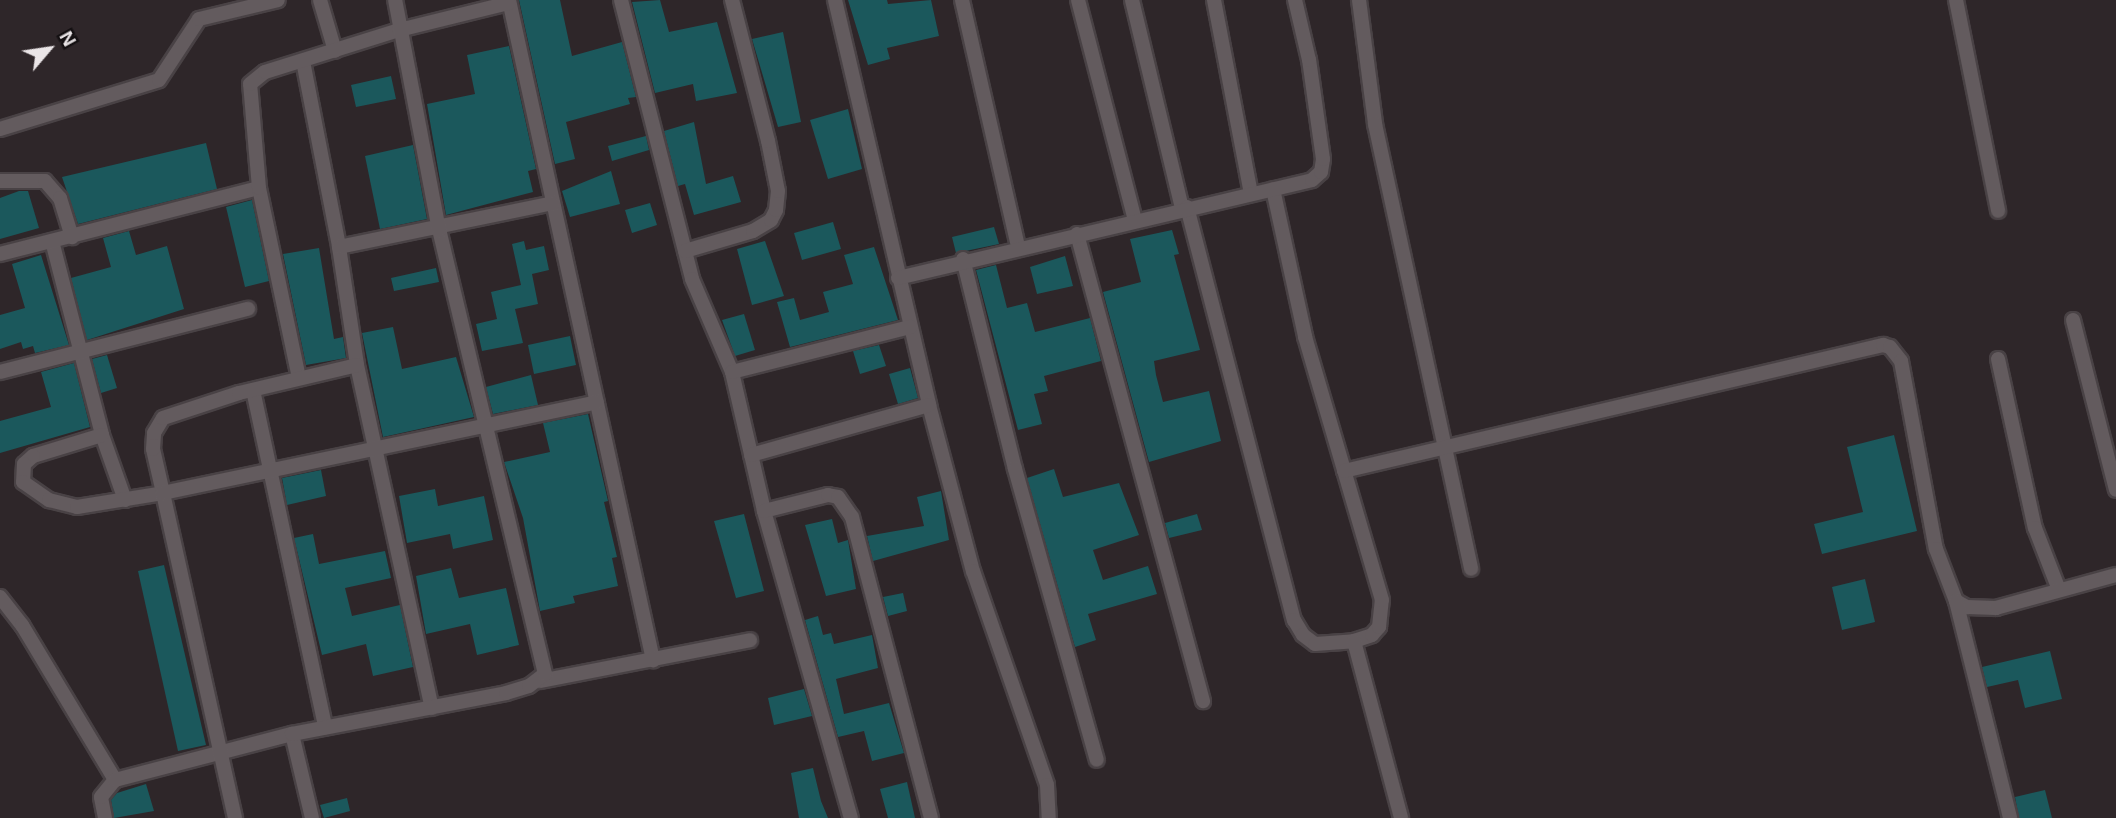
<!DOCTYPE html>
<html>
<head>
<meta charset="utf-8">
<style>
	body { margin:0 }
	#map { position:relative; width:2116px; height:818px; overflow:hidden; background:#2e2629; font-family:Arial,sans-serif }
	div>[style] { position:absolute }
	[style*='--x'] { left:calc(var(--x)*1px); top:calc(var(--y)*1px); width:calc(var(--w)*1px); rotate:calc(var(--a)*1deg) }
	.building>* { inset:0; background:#1b585c }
	.roads { filter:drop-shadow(2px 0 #494245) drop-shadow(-2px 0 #494245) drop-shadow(0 2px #494245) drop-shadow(0 -2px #494245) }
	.street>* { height:14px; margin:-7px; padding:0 7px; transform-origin:7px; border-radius:7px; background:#635b5e }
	span { translate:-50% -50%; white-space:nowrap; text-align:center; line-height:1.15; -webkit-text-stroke:6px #141012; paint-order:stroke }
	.north { position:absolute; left:14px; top:14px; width:70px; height:70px; -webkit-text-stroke:5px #141012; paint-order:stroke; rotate:61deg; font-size:19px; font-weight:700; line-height:28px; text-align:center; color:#eae5e7 }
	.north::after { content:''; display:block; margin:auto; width:24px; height:32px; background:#eae5e7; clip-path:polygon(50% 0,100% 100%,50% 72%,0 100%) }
</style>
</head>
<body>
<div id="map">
	<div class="building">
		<i style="clip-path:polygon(519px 0,560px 0,572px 56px,622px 42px,636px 97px,628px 98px,630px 104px,566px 122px,575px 159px,555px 164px)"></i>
		<i style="clip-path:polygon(660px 0,669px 32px,717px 22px,737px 93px,696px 101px,693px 84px,655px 93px,632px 2px)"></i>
		<i style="clip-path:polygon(848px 0,887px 0,888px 4px,931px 0,939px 36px,887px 48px,890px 59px,868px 65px)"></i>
		<i style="clip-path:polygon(783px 32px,801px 122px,778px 127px,752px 39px)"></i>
		<i style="clip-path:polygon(509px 46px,536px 169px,528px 171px,533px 192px,446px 215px,427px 104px,475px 94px,467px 55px)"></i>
		<i style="clip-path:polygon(391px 76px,396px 99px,356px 107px,351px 85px)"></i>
		<i style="clip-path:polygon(848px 109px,862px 169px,828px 179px,810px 120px)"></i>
		<i style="clip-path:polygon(694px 122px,706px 184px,733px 176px,741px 202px,694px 215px,685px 184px,678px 186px,664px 131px)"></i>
		<i style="clip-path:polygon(646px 136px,649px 150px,612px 161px,608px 146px)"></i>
		<i style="clip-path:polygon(206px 143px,217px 189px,78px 224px,62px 177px)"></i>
		<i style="clip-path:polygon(413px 145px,427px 219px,380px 229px,365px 156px)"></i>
		<i style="clip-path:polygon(611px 171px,620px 204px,570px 217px,562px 191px)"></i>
		<i style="clip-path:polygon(19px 191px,28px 191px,39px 228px,0 239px,0 198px)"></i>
		<i style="clip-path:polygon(252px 200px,269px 281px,245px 287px,226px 207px)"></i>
		<i style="clip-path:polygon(650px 203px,657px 225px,632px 233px,625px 210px)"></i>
		<i style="clip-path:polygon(833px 222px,841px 249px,802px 260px,794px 233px)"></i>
		<i style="clip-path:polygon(994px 227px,999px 244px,956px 253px,952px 237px)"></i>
		<i style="clip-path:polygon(1172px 230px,1179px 254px,1174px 255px,1200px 350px,1154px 361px,1156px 375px,1163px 402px,1209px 391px,1221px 441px,1149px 462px,1103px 292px,1141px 282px,1130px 239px)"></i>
		<i style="clip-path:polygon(129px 231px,136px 255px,167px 246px,184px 309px,87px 340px,71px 278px,111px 267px,103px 238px)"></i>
		<i style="clip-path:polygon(524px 241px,526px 250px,544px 246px,549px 270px,532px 274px,538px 304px,515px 309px,523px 343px,482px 351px,476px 324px,497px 319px,491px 292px,521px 285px,512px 244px)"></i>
		<i style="clip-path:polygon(765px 241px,784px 296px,752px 305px,737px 249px)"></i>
		<i style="clip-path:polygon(874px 247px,898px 320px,790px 347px,777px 302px,794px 298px,800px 320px,829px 312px,823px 292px,853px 284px,844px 255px)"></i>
		<i style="clip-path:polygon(319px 248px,334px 339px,343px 337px,346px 358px,306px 365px,283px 254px)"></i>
		<i style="clip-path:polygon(41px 255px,69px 345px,35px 353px,33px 346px,23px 349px,21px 342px,0 349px,0 315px,25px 308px,12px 264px)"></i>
		<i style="clip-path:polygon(1065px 256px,1073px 286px,1037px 294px,1030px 267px)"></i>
		<i style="clip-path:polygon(996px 265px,1007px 308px,1027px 303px,1035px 332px,1090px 318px,1101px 361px,1044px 376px,1048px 391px,1034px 394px,1042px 424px,1018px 430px,976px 270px)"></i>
		<i style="clip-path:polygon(436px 268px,439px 282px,394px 291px,391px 278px)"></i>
		<i style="clip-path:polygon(744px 314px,755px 350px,735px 356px,722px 320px)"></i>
		<i style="clip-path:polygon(393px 327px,402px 369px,456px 357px,474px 417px,383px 437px,362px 333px)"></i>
		<i style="clip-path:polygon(570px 336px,576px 365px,534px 374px,528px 345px)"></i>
		<i style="clip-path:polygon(879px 345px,886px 366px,860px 374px,853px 351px)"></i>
		<i style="clip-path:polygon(107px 355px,117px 388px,101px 393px,92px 359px)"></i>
		<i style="clip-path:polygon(74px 363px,90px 427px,0 453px,0 421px,51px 407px,41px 372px)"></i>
		<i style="clip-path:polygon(910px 368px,918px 398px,898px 404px,889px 374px)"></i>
		<i style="clip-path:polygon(531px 375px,538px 405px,493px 414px,486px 387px)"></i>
		<i style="clip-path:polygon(588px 414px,608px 501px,604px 502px,617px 557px,612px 558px,618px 586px,573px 596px,575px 603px,540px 611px,523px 518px,504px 462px,550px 452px,543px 423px)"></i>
		<i style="clip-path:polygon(1894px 435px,1917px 531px,1822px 554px,1814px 524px,1863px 512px,1847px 447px)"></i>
		<i style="clip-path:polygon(1054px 469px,1063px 497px,1119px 483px,1139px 535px,1093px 550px,1103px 580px,1148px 566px,1157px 594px,1088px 614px,1096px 640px,1075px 647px,1027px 478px)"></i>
		<i style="clip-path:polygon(321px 470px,326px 496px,287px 505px,282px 478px)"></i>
		<i style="clip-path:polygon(435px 489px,438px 506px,484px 496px,493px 540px,453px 549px,450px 534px,407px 543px,399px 496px)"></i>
		<i style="clip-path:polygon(941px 491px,949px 540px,873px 561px,867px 536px,924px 526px,917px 497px)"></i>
		<i style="clip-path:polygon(744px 514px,764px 591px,736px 598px,714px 521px)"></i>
		<i style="clip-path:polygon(1197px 514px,1202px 530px,1169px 538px,1165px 523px)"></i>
		<i style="clip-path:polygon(832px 519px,838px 543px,848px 540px,856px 589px,826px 596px,805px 525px)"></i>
		<i style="clip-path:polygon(313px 534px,319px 564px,385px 551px,391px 578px,345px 588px,352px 616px,400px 605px,413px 667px,373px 676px,366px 644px,322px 655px,294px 538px)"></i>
		<i style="clip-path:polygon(164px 565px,206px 745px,178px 751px,138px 571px)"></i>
		<i style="clip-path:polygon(451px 568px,459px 598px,506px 588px,519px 645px,477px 655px,470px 624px,426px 634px,416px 576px)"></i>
		<i style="clip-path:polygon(1865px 579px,1875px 622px,1842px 630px,1832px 587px)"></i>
		<i style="clip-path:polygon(903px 593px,907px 611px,888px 616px,883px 597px)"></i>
		<i style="clip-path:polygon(818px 616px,823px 635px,831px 633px,834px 644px,872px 635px,878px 668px,836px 679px,844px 714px,889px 703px,904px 753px,872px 761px,864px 731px,838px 737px,805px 620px)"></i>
		<i style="clip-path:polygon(2050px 651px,2062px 699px,2025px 708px,2018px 680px,1987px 687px,1982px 667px)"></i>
		<i style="clip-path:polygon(804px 689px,812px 716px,774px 725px,768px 698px)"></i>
		<i style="clip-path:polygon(813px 768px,821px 801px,828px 818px,799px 818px,791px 773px)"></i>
		<i style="clip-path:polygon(907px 782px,915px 818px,888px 818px,880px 789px)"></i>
		<i style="clip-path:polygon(146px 784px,154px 811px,114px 818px,111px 800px,117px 793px)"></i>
		<i style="clip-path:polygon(2045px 790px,2052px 818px,2019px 818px,2015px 797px)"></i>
		<i style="clip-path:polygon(347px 798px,350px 811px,324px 818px,320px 805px)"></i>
	</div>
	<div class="roads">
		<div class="street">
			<i style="--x:320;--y:0;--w:53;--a:73.6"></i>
			<i style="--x:509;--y:0;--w:676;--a:77.69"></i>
			<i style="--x:621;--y:0;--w:288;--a:75.7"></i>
			<i style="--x:692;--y:279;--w:101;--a:66.7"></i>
			<i style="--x:732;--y:372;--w:143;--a:77"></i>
			<i style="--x:764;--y:511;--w:319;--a:74.2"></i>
			<i style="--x:835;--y:0;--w:416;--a:76.9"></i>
			<i style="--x:929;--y:405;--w:172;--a:75.2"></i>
			<i style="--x:973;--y:571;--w:226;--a:70.9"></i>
			<i style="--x:1047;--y:785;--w:33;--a:87"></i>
			<i style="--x:962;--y:0;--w:253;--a:77.2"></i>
			<i style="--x:1078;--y:0;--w:227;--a:75.5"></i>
			<i style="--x:1132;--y:0;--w:214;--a:76.5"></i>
			<i style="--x:1214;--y:0;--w:197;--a:79.2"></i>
			<i style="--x:1359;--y:0;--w:125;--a:82.6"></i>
			<i style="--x:1375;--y:124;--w:455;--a:77.8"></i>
			<i style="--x:1956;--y:0;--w:215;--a:78.7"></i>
			<i style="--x:303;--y:61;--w:189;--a:79"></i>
			<i style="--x:339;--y:247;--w:119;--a:81.3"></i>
			<i style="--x:357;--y:365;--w:351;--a:77.7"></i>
			<i style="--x:0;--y:129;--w:166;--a:-17.1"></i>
			<i style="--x:159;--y:80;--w:73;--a:-56.7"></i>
			<i style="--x:199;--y:19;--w:81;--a:-13.5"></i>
			<i style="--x:0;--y:181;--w:45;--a:0"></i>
			<i style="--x:45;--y:181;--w:23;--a:49"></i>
			<i style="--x:60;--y:198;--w:41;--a:72.9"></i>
			<i style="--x:1187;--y:207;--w:427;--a:75.5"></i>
			<i style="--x:1294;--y:620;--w:17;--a:59"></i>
			<i style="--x:1303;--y:635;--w:15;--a:37"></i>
			<i style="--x:1315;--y:644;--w:39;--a:-4"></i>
			<i style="--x:1354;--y:641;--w:19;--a:-18"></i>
			<i style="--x:1372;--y:635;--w:11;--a:-49"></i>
			<i style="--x:1379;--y:627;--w:27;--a:-84"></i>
			<i style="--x:1382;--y:600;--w:275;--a:-106.3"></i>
			<i style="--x:1305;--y:336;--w:150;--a:-102.3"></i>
			<i style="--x:1077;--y:234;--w:484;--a:74.9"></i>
			<i style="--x:52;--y:241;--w:200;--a:75.5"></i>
			<i style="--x:102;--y:435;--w:69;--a:70.5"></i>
			<i style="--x:339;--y:247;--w:218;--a:-11.6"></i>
			<i style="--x:685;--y:251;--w:71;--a:-16.4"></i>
			<i style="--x:753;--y:231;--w:21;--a:-31"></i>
			<i style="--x:771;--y:220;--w:11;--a:-63"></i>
			<i style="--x:776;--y:210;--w:19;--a:-84"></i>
			<i style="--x:778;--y:191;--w:51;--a:-101.3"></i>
			<i style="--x:768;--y:141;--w:146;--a:-104.3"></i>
			<i style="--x:0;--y:254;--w:267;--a:-14.3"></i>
			<i style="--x:963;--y:259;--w:216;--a:76.1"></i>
			<i style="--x:1015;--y:469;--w:302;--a:74.3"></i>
			<i style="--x:898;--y:278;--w:425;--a:-13.3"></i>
			<i style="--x:1312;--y:180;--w:12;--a:-42"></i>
			<i style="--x:1321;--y:172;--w:13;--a:-81"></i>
			<i style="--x:1323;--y:159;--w:100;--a:-98"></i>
			<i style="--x:1309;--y:60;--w:62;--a:-103.1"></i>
			<i style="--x:2073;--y:320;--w:175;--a:75.8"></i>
			<i style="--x:1998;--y:359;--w:173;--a:77.7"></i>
			<i style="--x:2035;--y:528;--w:66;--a:68.8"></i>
			<i style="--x:0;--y:372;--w:256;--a:-14.3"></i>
			<i style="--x:732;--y:372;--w:184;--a:-14.2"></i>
			<i style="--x:299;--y:378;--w:194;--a:-101.9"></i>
			<i style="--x:259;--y:188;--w:104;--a:-94.9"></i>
			<i style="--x:250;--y:84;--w:19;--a:-39"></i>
			<i style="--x:265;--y:72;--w:140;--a:-17.4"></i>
			<i style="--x:399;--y:30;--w:113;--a:-13.8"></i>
			<i style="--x:253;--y:390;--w:345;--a:77.9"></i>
			<i style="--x:102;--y:435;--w:72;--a:163.1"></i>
			<i style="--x:33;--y:456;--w:12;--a:138"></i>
			<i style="--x:24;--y:464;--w:18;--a:93"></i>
			<i style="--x:23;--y:482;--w:32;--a:35"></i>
			<i style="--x:49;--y:500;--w:29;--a:14"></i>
			<i style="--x:77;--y:507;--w:87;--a:-9.2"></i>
			<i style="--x:163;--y:493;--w:45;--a:-102.8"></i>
			<i style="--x:153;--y:449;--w:16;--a:-86"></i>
			<i style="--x:154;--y:433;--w:17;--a:-59"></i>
			<i style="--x:163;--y:418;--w:80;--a:-18.2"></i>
			<i style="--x:239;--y:393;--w:121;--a:-13.3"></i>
			<i style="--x:751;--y:455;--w:185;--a:-15.7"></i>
			<i style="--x:1344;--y:471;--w:554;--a:-13.16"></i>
			<i style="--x:1883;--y:345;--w:7;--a:16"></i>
			<i style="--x:1890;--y:347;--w:18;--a:52"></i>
			<i style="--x:1901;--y:361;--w:191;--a:79.5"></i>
			<i style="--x:1936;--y:549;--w:56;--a:69"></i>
			<i style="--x:1956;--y:601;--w:13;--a:29"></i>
			<i style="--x:1967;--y:607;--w:29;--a:2"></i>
			<i style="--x:1996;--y:608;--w:124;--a:-15.4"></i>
			<i style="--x:764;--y:511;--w:66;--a:-14"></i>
			<i style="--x:828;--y:495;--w:10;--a:11"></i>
			<i style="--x:838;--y:497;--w:24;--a:55"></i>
			<i style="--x:852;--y:517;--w:311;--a:75.3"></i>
			<i style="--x:0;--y:597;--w:36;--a:52"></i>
			<i style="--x:22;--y:625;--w:181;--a:59"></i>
			<i style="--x:1956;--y:601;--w:224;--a:76"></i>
			<i style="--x:1354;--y:641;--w:183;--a:75.1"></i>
			<i style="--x:540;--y:681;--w:214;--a:-11"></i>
			<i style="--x:292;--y:734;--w:86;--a:76.6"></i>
			<i style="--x:105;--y:818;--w:21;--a:-101"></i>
			<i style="--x:101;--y:797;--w:22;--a:-51"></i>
			<i style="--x:115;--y:780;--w:183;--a:-14.6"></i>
			<i style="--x:292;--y:734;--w:218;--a:-10.8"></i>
			<i style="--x:506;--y:693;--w:24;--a:-17"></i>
			<i style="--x:529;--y:686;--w:20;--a:-37"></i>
			<i style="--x:545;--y:674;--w:456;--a:-103.4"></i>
			<i style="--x:439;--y:230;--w:234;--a:-100.8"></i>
			<i style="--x:235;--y:818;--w:333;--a:-102.5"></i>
			<i style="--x:163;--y:493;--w:443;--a:-11.8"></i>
		</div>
	</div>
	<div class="north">N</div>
</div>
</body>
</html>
